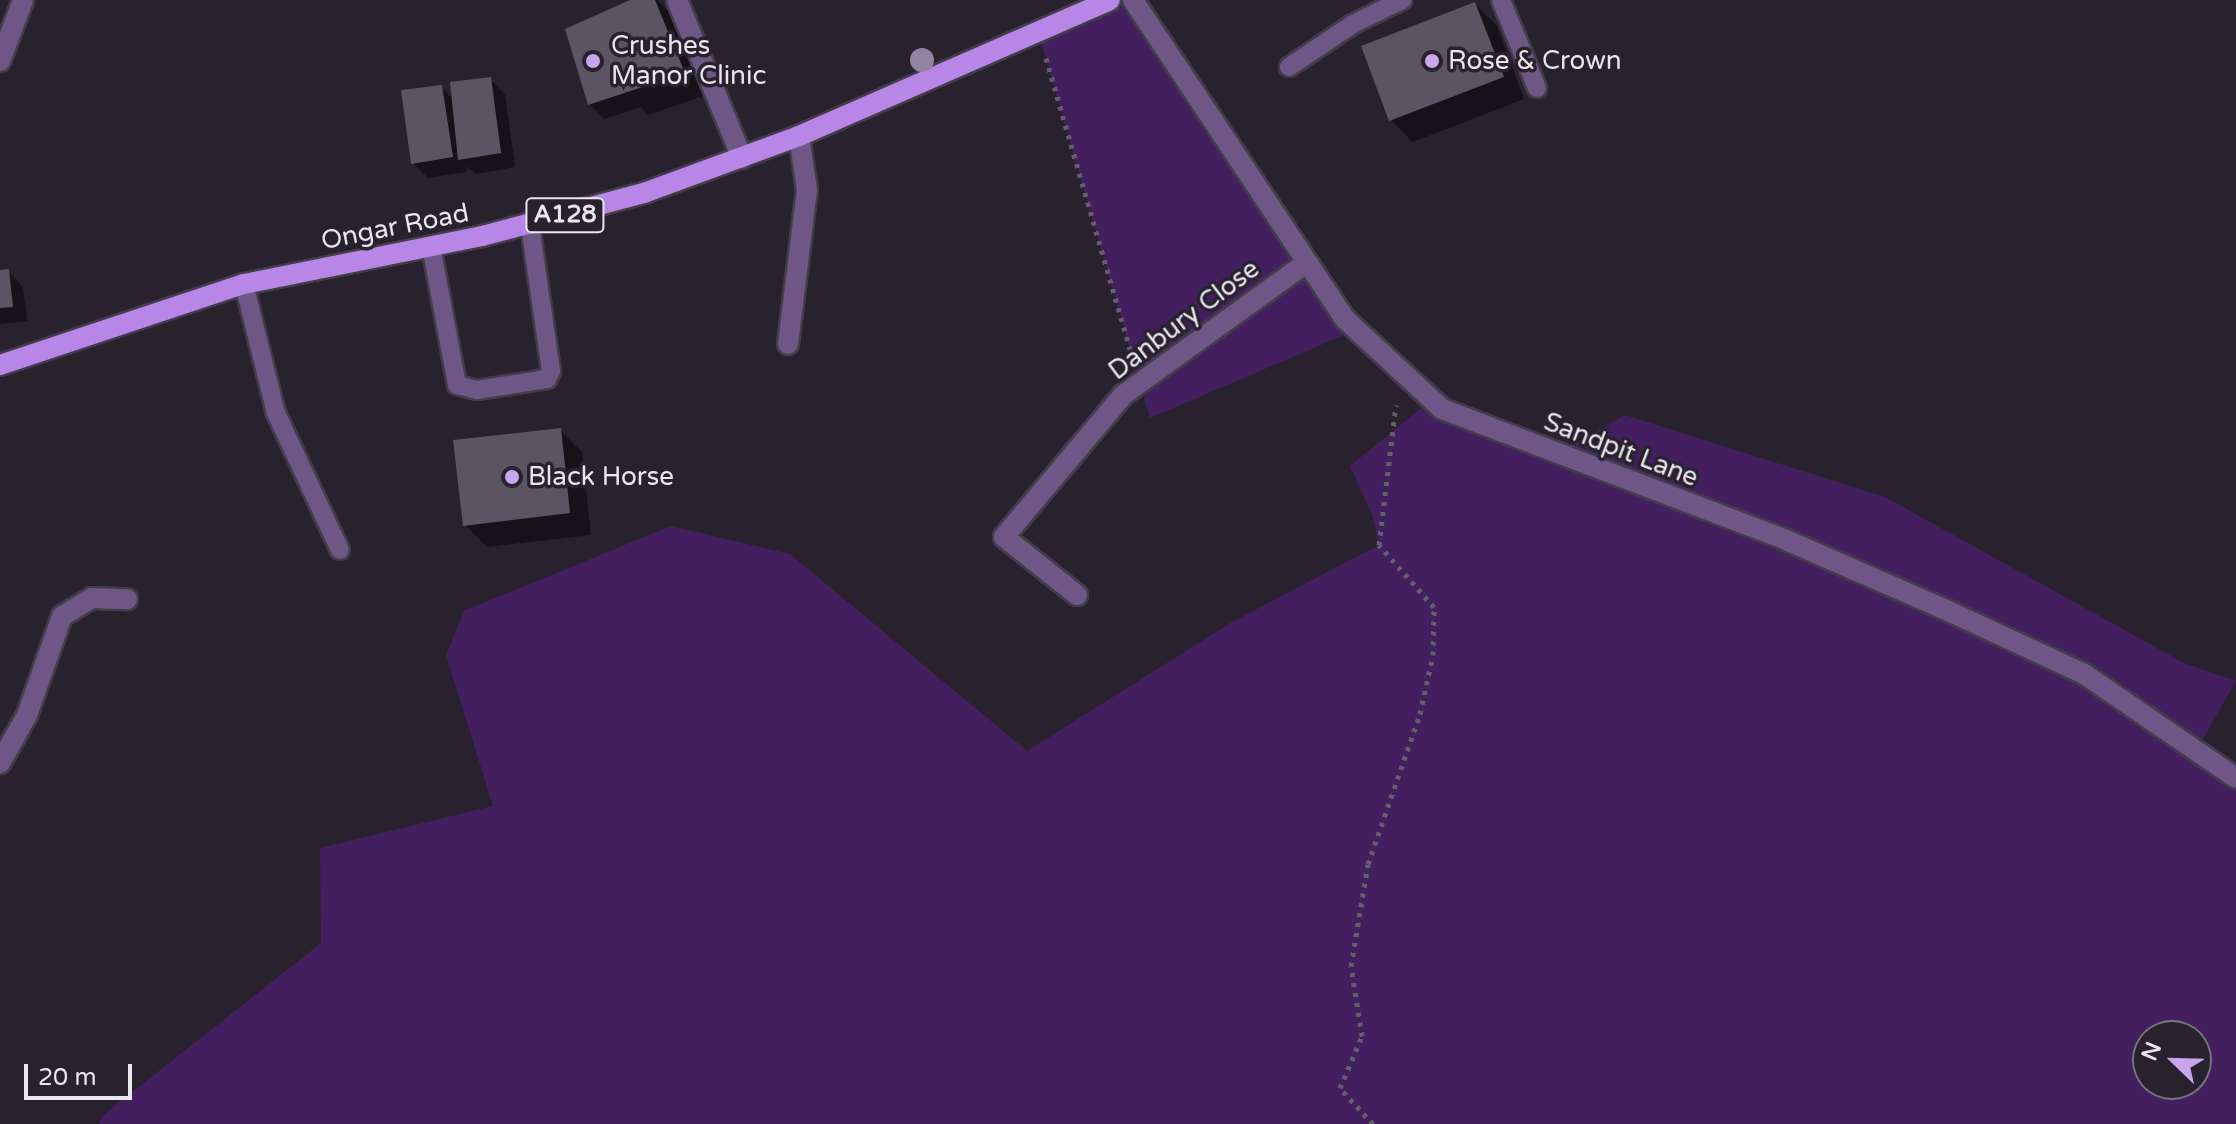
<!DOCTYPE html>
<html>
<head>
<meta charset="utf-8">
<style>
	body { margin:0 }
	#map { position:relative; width:2236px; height:1124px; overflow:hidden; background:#28222f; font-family:"Varela Round",sans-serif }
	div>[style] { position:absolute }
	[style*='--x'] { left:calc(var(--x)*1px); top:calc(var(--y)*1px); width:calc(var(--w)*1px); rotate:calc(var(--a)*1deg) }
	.green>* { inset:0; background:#431f5f }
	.shadow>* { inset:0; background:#0007 }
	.building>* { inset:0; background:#5b5563 }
	.path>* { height:5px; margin-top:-2.5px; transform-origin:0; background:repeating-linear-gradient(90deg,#645f6a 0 4px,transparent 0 10px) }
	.roads { filter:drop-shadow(2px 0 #433d4a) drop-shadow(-2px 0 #433d4a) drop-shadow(0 2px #433d4a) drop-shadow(0 -2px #433d4a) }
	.service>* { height:18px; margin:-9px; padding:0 9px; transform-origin:9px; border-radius:9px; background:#6e5786 }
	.minor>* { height:20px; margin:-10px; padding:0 10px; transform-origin:10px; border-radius:10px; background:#6e5786 }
	.tertiary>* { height:20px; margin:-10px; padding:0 10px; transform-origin:10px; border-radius:10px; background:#6e5786 }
	.primary>* { height:20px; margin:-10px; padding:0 10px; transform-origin:10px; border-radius:10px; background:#b886e7 }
	.trees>* { width:24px; height:24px; margin:-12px; border-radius:50%; background:#9284a0 }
	.dots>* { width:22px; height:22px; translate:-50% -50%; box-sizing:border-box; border:4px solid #28222f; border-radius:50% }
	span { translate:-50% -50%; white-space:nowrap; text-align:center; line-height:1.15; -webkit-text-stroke:7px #28222f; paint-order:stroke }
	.shield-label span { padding:2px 6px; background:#28222f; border:2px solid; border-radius:6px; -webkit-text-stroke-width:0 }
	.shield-label { font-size:24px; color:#eae6ee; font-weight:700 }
	.poi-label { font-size:26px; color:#eae6ee }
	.left { translate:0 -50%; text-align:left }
	.street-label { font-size:26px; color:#eae6ee }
	.north { position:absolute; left:2132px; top:1020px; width:80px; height:80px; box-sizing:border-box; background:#28222f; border:2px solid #76707b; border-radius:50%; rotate:293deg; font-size:22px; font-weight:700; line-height:32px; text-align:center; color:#eae6ee }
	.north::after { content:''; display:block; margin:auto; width:28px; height:36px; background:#c9a5ee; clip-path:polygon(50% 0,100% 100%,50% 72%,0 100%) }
	.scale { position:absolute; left:24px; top:1064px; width:108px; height:36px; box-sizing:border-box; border:4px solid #eae6ee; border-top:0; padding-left:10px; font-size:24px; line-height:28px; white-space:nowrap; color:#eae6ee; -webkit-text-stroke:6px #28222f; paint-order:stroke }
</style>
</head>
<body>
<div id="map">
	<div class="green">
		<i style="clip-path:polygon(1110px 0,1133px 0,1356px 330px,1150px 418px,1038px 31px)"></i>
		<i style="clip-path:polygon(evenodd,1425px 405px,1558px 453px,1625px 415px,1885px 497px,2184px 663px,2236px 681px,2197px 749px,2236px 778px,2236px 1124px,99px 1124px,102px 1116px,321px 943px,320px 848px,493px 806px,446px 655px,464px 611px,671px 526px,790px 554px,1027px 751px,1232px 622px,1379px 545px,1372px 514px,1350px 466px,1425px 405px,2148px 1036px,2196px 1036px,2196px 1084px,2148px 1084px,2148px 1036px)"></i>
	</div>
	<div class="shadow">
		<i style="clip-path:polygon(638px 0,657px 0,674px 17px,706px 95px,648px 115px,641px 107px,604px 119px,589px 104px)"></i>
		<i style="clip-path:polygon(1475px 4px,1497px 26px,1524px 99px,1413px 142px,1391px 120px)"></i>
		<i style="clip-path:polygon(490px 79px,505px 94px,515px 167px,475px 174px,466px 166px,467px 172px,428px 178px,413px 163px,442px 88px,454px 100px)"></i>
		<i style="clip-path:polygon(8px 271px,23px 287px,27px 321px,0 324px,0 272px)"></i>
		<i style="clip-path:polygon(560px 430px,582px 452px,591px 535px,487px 547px,465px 525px)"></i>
	</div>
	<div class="building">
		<i style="clip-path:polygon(630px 0,655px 0,685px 73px,588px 105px,565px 29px)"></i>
		<i style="clip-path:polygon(1475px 2px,1504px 77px,1389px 121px,1361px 46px)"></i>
		<i style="clip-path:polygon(491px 77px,501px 153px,458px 160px,450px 82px)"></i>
		<i style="clip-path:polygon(442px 85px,453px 157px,411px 164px,401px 90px)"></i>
		<i style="clip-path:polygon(9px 269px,13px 307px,0 308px,0 270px)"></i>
		<i style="clip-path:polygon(561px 428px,570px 513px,463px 526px,453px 440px)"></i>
	</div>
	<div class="path">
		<i style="--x:1046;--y:58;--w:309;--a:73.9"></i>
		<i style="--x:1373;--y:1124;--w:49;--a:-132.5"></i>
		<i style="--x:1340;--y:1088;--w:56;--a:-67.1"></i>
		<i style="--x:1362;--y:1036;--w:71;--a:-98.9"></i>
		<i style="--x:1351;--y:966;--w:103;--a:-80.5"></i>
		<i style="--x:1368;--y:864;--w:159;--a:-70.9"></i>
		<i style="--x:1420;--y:714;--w:60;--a:-77.6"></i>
		<i style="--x:1433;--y:655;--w:48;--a:-88.8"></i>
		<i style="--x:1434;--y:607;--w:83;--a:-131.6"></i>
		<i style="--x:1379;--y:545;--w:141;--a:-83.1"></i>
	</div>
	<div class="roads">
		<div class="service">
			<i style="--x:1501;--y:0;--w:95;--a:67.8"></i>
			<i style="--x:1289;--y:67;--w:77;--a:-33.9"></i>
			<i style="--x:1353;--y:24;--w:55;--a:-26.1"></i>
			<i style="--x:431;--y:246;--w:141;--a:79.4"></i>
			<i style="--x:457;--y:385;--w:21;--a:14"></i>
			<i style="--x:477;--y:390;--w:71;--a:-8.9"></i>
			<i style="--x:547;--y:379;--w:9;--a:-63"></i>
			<i style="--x:551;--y:371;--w:148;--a:-98.2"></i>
			<i style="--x:244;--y:284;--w:133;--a:76.1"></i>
			<i style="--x:276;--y:413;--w:151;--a:65"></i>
		</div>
		<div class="minor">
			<i style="--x:677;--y:0;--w:171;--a:67.6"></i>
			<i style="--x:0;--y:61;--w:65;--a:-69.3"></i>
			<i style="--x:788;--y:344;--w:155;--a:-83"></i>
			<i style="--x:807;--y:190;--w:55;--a:-98.4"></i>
			<i style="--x:1077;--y:595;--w:93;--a:-141.5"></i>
			<i style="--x:1004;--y:537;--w:185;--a:-50"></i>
			<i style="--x:1123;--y:395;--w:226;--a:-35.8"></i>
			<i style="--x:0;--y:763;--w:55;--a:-60.6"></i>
			<i style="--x:27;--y:715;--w:105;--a:-70.5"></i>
			<i style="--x:62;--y:616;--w:35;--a:-31"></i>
			<i style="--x:92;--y:598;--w:35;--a:2"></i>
		</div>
		<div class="tertiary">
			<i style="--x:1133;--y:0;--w:384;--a:56.4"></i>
			<i style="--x:1346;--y:320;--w:131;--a:42.8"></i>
			<i style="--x:1442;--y:409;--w:368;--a:20.8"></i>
			<i style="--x:1786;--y:540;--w:172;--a:23.6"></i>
			<i style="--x:1944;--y:609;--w:154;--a:24.9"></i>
			<i style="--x:2084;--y:674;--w:184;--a:34.4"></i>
		</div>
		<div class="primary">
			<i style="--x:0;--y:365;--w:257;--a:-18.4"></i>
			<i style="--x:244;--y:284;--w:243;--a:-11.4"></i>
			<i style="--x:482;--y:236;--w:168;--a:-14.9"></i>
			<i style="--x:644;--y:193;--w:165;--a:-20.2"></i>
			<i style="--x:799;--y:136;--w:339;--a:-23.6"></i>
		</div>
	</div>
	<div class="trees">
		<i style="left:922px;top:60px"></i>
	</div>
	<div class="dots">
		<i style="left:593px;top:61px;background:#c9a5ee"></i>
		<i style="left:1432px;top:61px;background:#c9a5ee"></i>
		<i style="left:512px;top:477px;background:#c9a5ee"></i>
	</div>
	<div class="shield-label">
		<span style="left:565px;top:215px">A128</span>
	</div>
	<div class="poi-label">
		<span class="left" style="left:611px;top:61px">Crushes<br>Manor Clinic</span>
		<span class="left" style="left:1448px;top:61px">Rose &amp; Crown</span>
		<span class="left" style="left:528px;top:477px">Black Horse</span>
	</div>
	<div class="street-label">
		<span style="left:395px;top:227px;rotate:-11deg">Ongar Road</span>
		<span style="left:1184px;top:320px;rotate:-37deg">Danbury Close</span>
		<span style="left:1621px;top:450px;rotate:21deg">Sandpit Lane</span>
	</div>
	<div class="north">N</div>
	<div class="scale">20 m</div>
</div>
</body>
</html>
